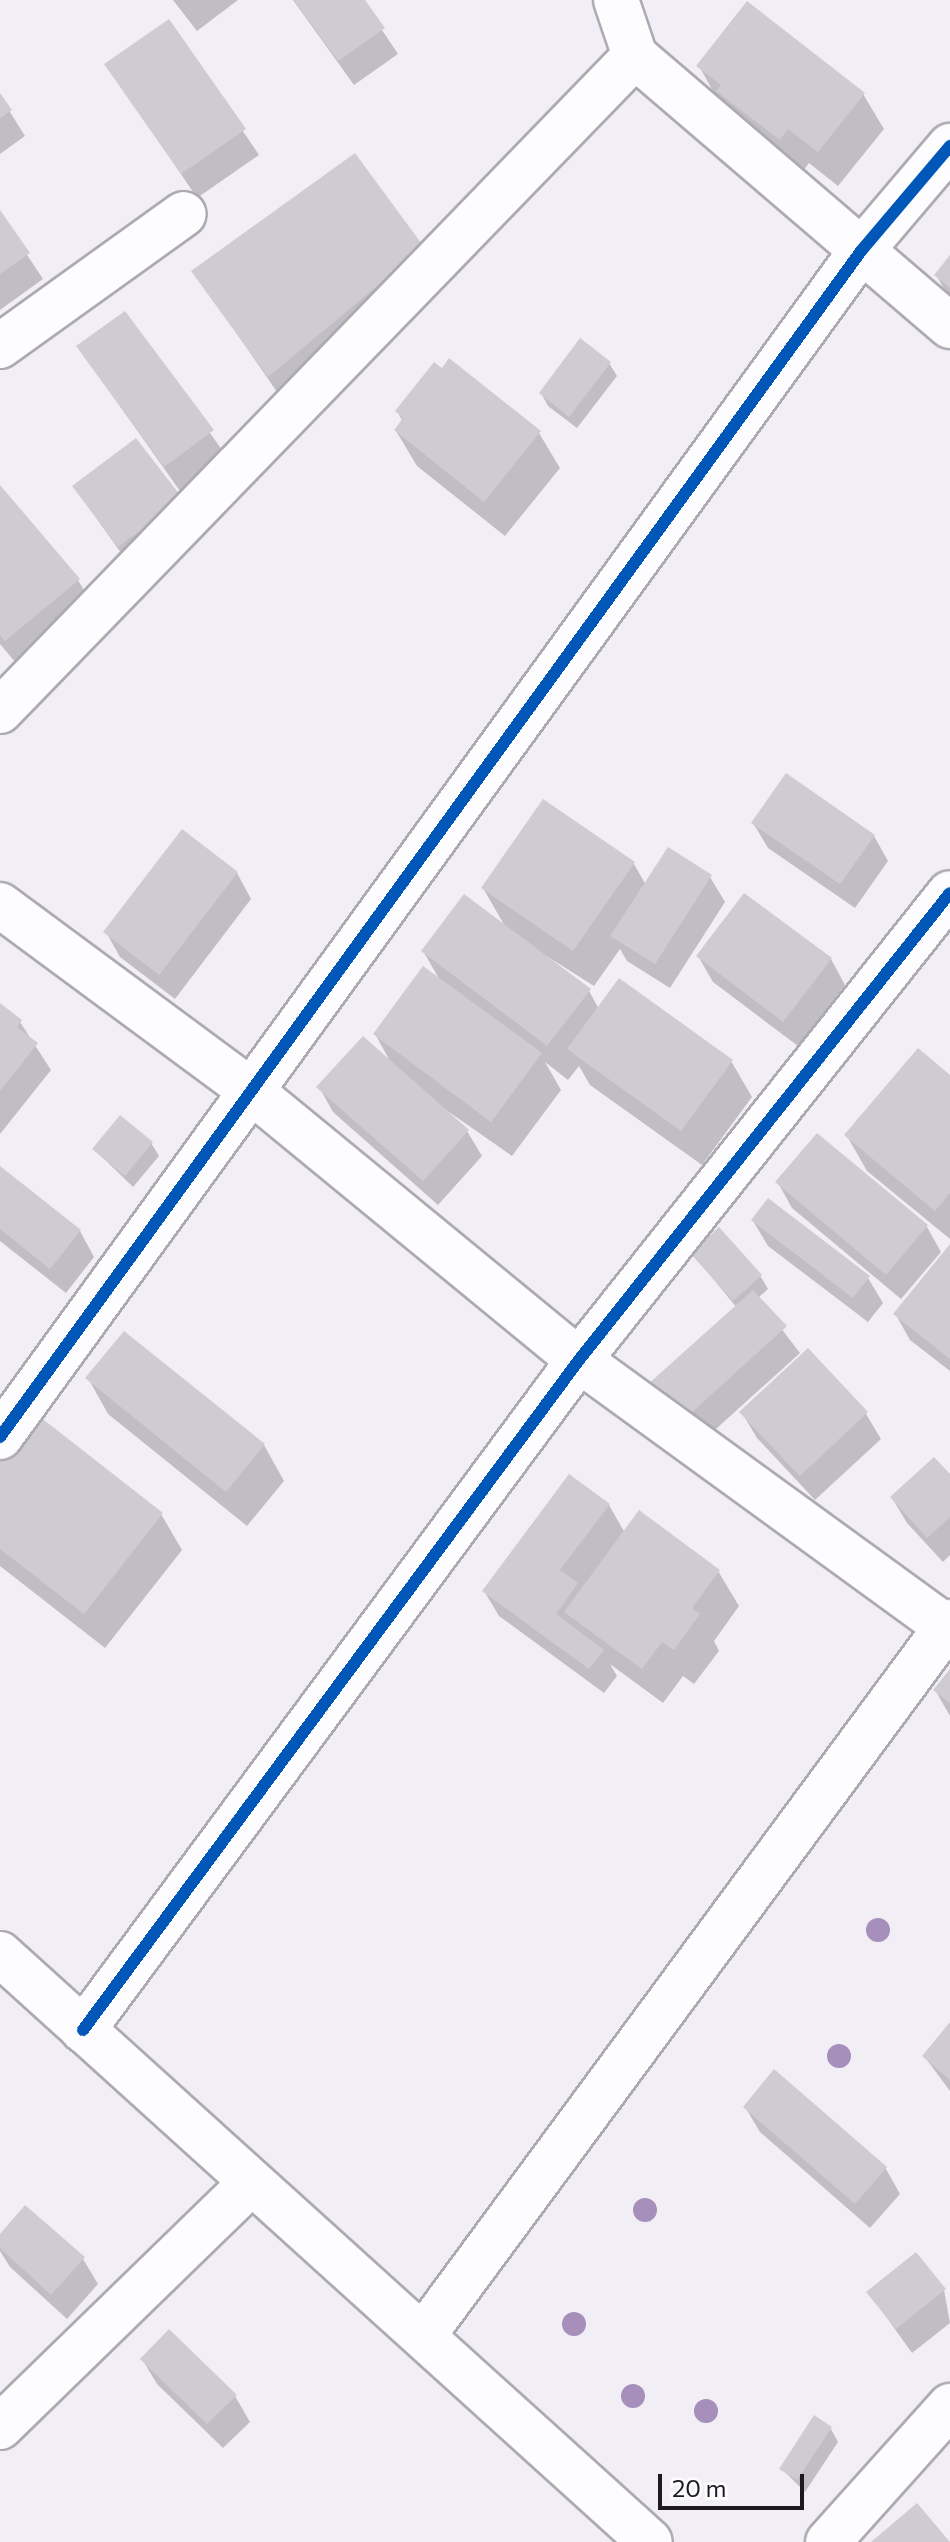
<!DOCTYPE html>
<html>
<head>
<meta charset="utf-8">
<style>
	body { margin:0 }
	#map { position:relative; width:950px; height:2542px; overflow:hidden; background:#f1eef6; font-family:Commissioner,sans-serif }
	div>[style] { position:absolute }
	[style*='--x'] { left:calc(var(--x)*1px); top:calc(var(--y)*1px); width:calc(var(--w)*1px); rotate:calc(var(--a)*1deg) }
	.shadow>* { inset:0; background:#0003 }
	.building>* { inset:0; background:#ceccd2 }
	.roads { filter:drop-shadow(2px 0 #adaab1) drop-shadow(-2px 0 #adaab1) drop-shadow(0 2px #adaab1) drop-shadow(0 -2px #adaab1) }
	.minor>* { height:44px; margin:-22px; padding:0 22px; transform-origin:22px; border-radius:22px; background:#fdfcfe }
	.secondary>* { height:44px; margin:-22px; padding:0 22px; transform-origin:22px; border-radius:22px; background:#fdfcfe }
	.cycleway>* { height:12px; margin:-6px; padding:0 6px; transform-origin:6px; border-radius:6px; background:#0057b8 }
	.trees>* { width:24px; height:24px; margin:-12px; border-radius:50%; background:#a68fba }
	span { translate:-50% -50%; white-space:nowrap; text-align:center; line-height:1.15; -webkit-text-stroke:6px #fbfafd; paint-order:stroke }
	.scale { position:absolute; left:658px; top:2474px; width:146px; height:36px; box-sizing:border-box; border:4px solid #1c1a1f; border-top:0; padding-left:10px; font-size:24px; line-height:28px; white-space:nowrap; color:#1c1a1f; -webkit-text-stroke:6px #fbfafd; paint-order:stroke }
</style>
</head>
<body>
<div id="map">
	<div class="shadow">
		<i style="clip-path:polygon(173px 0,238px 0,197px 31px)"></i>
		<i style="clip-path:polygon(293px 0,362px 0,398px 54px,354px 85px)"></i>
		<i style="clip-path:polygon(169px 22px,259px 155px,197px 198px,107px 64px)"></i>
		<i style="clip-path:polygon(699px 66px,863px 94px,884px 129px,838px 186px,809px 163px,801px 174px,719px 102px)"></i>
		<i style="clip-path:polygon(0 96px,25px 136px,0 154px)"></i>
		<i style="clip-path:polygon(0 214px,43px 279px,0 310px)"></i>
		<i style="clip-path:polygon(422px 248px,290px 411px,194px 271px)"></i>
		<i style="clip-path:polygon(950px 258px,950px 299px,936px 275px)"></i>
		<i style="clip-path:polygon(125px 313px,227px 457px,180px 491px,78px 347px)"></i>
		<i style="clip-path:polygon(609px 363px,617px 376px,577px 428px,548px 406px,541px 393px)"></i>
		<i style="clip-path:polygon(397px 411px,539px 433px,560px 468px,505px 536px,417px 466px,396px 431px,403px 422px)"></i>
		<i style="clip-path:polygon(74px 487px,181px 500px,134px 571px)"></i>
		<i style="clip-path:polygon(0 488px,78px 580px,98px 615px,26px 675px,0 644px)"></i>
		<i style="clip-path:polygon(753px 823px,874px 836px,888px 861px,855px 908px,768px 848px)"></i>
		<i style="clip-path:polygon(634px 864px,646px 885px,710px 877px,725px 902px,670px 988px,627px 961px,620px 949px,594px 986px,526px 943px,589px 991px,599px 1009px,731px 1061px,752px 1097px,702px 1165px,590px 1085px,579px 1066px,568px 1080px,545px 1062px,561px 1090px,512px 1156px,436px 1103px,467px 1131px,482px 1156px,438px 1205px,333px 1112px,319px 1087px,391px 1063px,375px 1034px,441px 982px,423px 951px,506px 928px,483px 888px)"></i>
		<i style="clip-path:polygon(237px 873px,251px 899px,175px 999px,120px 957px,106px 932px)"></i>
		<i style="clip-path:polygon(698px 956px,831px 959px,845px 985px,798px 1046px,713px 982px)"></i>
		<i style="clip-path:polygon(0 1006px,20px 1022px,51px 1070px,0 1134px)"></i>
		<i style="clip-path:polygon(950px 1077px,950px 1239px,867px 1171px,847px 1136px)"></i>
		<i style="clip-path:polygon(151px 1143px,159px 1156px,133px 1187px,94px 1149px)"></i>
		<i style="clip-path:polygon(0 1168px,80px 1231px,94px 1257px,66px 1293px,0 1241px)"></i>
		<i style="clip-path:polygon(778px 1183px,927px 1227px,941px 1252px,901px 1299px,792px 1208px)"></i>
		<i style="clip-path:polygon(753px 1221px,868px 1278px,883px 1303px,868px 1322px,768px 1246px)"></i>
		<i style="clip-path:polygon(719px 1230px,761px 1277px,768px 1289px,758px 1298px,800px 1353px,695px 1448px,663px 1412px,737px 1308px,692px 1253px)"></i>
		<i style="clip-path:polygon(950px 1247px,950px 1371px,910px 1340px,896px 1315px)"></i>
		<i style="clip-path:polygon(88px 1378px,264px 1445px,284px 1481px,247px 1526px,108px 1414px)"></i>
		<i style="clip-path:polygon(742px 1413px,866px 1414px,881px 1439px,815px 1500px,757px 1438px)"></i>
		<i style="clip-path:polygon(0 1461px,161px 1514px,182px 1550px,105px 1648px,0 1566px)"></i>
		<i style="clip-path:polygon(950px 1477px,950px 1555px,943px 1562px,907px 1523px,892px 1498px)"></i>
		<i style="clip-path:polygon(609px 1505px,625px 1533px,718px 1571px,739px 1606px,714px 1641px,719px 1651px,694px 1684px,683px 1676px,663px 1703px,610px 1664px,617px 1676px,604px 1693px,499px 1616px,484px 1591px)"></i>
		<i style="clip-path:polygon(950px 1672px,950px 1716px,935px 1690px)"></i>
		<i style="clip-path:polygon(950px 2025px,950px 2091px,924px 2056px)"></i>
		<i style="clip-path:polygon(775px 2072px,886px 2169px,900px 2194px,870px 2228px,760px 2132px,745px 2107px)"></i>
		<i style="clip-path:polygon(0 2237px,83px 2259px,98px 2284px,67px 2319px,10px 2267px,0 2251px)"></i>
		<i style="clip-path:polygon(944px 2290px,950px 2323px,912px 2353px,869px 2293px)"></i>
		<i style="clip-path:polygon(142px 2359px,235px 2396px,250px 2422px,223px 2448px,157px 2384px)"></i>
		<i style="clip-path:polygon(831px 2429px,838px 2442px,805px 2492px,782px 2469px)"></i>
	</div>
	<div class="building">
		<i style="clip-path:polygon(294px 0,365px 0,385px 28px,338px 61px)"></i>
		<i style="clip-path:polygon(747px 1px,865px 93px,818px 152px,788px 129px,780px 140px,716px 91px,721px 85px,696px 66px)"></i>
		<i style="clip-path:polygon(169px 19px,246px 129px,181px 174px,104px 64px)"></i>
		<i style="clip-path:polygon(0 93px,12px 110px,0 118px)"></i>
		<i style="clip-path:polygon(355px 153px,424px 247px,268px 377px,191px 271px)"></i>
		<i style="clip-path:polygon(0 210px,30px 253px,0 274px)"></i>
		<i style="clip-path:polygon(950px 255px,950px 288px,934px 275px)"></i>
		<i style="clip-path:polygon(125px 311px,214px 430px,164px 467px,76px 346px)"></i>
		<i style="clip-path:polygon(580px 338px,611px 362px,569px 417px,539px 393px)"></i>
		<i style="clip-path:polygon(449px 358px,541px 431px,484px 502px,394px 430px,403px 418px,395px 411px,434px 362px,442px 368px)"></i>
		<i style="clip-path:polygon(136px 438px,183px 499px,118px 547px,72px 486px)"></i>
		<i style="clip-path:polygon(0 485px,80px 579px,5px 641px,0 635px)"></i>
		<i style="clip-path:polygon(786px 773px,875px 835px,840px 884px,751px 823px)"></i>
		<i style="clip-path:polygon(543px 799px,635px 862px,573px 951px,481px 888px)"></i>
		<i style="clip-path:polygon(182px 829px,238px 872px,159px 975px,103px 932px)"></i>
		<i style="clip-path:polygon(668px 847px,712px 875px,655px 964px,610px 936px)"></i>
		<i style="clip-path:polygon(744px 893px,832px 958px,783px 1022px,696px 956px)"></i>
		<i style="clip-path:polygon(464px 894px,591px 989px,547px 1046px,421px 951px)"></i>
		<i style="clip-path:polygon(423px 966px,542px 1053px,491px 1122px,373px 1034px)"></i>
		<i style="clip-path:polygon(619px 978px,733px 1060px,681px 1131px,567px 1049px)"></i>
		<i style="clip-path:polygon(0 1003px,22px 1020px,17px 1027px,38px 1043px,0 1091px)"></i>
		<i style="clip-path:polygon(363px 1036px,469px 1130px,423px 1181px,316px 1087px)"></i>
		<i style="clip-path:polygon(918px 1048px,950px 1075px,950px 1193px,935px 1211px,844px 1135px)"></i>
		<i style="clip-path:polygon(120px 1115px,153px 1142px,125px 1176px,92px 1149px)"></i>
		<i style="clip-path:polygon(817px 1133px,928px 1225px,886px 1275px,775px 1182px)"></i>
		<i style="clip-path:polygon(0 1166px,81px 1230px,50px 1269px,0 1229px)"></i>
		<i style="clip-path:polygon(768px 1198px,870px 1276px,853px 1298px,751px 1220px)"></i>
		<i style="clip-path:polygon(719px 1227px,762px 1275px,733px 1301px,690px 1253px)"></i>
		<i style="clip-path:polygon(950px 1244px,950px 1359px,893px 1314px)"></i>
		<i style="clip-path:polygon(753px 1290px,787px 1326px,679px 1424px,646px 1386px)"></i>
		<i style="clip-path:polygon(124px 1331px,265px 1444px,226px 1492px,85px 1378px)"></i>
		<i style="clip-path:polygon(808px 1348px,868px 1412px,800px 1476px,739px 1412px)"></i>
		<i style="clip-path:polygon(35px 1413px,163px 1513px,84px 1614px,0 1549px,0 1458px)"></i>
		<i style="clip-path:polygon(934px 1457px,950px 1474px,950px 1517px,927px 1538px,890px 1497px)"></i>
		<i style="clip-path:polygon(569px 1474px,610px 1504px,560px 1570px,578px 1583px,556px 1614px,604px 1650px,589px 1669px,482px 1591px)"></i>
		<i style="clip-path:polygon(639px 1510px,720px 1570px,692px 1608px,700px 1614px,674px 1650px,662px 1642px,642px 1669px,564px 1612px)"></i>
		<i style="clip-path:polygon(950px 1669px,950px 1703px,933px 1690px)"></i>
		<i style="clip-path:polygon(950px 2022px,950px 2080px,922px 2056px)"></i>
		<i style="clip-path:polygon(774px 2069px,887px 2167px,855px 2204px,743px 2107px)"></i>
		<i style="clip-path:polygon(25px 2205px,85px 2257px,51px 2295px,0 2248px,0 2234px)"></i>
		<i style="clip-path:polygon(916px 2252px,946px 2289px,896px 2329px,866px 2292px)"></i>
		<i style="clip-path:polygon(169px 2329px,237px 2395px,207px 2424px,140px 2359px)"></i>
		<i style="clip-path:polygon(814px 2415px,832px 2427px,797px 2480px,779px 2469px)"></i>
		<i style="clip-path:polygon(917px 2503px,950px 2542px,871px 2542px)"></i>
	</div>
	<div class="roads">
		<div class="minor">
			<i style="--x:616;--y:0;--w:59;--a:71.3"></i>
			<i style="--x:635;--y:56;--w:415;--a:40.6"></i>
			<i style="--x:0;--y:346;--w:226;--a:-35.7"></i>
			<i style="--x:0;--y:711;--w:912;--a:-45.89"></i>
			<i style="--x:0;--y:905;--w:312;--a:36.5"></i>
			<i style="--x:251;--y:1091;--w:424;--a:39.4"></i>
			<i style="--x:579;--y:1360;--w:452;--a:36"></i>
			<i style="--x:0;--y:1437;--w:1466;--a:-54.02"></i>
			<i style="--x:861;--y:251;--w:138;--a:-49.7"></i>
			<i style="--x:83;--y:2030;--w:834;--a:-53.49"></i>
			<i style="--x:579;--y:1360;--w:596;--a:-51.54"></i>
			<i style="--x:425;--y:2333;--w:884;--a:-53.56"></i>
			<i style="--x:0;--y:2427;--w:349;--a:-44.2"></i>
			<i style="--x:828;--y:2542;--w:183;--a:-48.1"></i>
		</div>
		<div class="secondary">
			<i style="--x:0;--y:1954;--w:876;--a:42.13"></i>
		</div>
	</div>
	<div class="cycleway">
		<i style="--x:0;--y:1437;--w:1466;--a:-54.02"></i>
		<i style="--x:861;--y:251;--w:138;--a:-49.7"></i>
		<i style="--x:83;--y:2030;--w:834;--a:-53.49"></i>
		<i style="--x:579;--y:1360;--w:596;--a:-51.54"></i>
	</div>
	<div class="trees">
		<i style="left:878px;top:1930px"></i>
		<i style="left:839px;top:2056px"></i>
		<i style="left:645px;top:2210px"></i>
		<i style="left:574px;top:2324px"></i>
		<i style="left:633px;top:2396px"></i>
		<i style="left:706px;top:2411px"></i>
	</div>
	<div class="scale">20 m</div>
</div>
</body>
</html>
